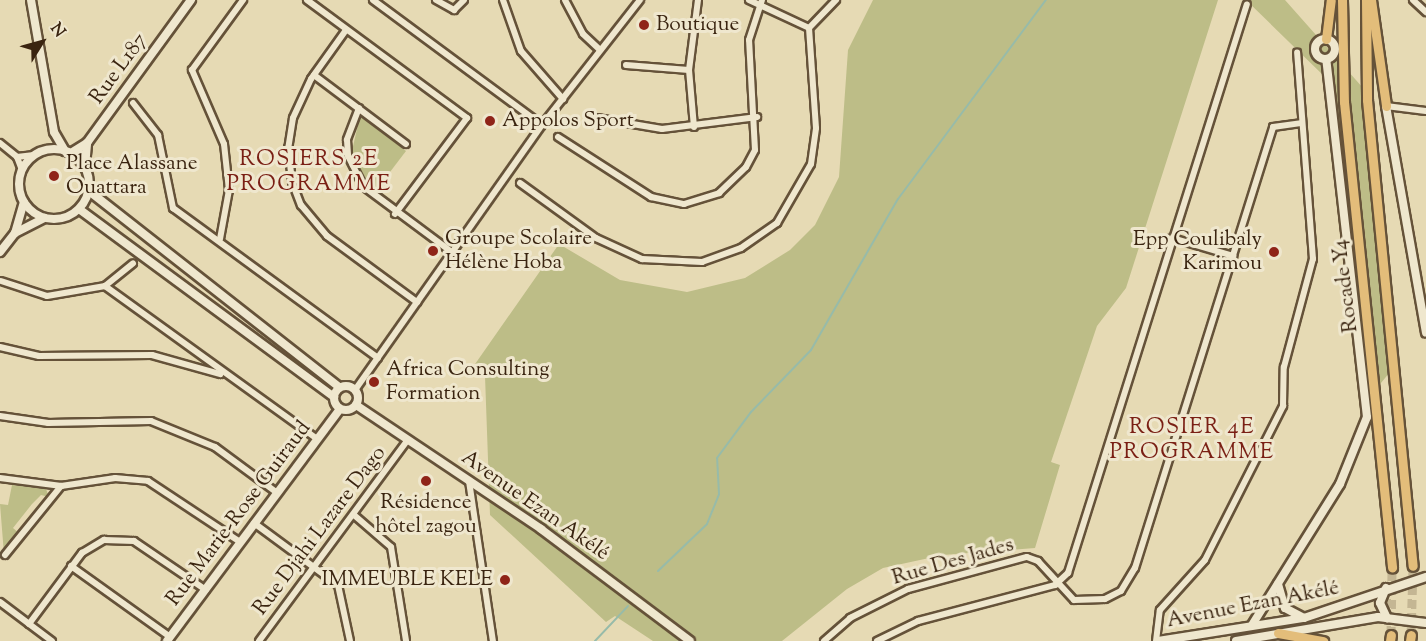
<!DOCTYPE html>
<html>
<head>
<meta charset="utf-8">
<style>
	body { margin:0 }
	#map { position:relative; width:1426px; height:641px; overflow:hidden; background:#e6dab4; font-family:"Sorts Mill Goudy",serif }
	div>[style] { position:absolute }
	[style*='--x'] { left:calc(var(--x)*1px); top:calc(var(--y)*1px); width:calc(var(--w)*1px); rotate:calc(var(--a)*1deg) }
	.green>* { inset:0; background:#bdbd87 }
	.stream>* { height:2px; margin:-1px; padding:0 1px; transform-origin:1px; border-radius:1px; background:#97bba9 }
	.trunk-tunnel>* { height:9px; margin-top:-4.5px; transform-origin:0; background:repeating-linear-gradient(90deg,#c4b693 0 9px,transparent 0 13.5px) }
	.roads { filter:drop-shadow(2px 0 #655239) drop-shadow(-2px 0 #655239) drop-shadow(0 2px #655239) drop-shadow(0 -2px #655239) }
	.minor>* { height:6px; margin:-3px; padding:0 3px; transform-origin:3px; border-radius:3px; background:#efe7ce }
	.tertiary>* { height:8px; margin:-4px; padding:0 4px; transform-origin:4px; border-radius:4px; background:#efe7ce }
	.tertiary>.ring { margin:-4px; padding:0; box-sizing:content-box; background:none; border:8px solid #efe7ce; border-radius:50% }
	.secondary>* { height:8px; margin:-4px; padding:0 4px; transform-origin:4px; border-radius:4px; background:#efe7ce }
	.trunk>* { height:9px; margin:-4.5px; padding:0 4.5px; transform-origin:4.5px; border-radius:4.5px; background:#e3bd7a }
	.dots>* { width:16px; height:16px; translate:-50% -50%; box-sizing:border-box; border:3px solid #efe7ce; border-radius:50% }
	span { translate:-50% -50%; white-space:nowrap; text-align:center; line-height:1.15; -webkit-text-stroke:6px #efe7ce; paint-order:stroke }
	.poi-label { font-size:21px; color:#3a2410 }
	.left { translate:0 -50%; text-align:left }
	.right { translate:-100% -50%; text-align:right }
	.street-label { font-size:21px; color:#3a2410 }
	.neighbourhood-label { font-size:22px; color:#7a1f14; letter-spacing:1.5px }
	.north { position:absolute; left:12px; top:12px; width:60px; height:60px; -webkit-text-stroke:4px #efe7ce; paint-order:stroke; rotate:53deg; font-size:16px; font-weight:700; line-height:24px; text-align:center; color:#3a2410 }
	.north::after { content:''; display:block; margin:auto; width:21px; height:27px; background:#3a2410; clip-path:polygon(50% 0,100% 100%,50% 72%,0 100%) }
</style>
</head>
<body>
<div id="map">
	<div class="green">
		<i style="clip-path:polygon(873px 0,1218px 0,1126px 288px,1097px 326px,1051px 462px,1060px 465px,1035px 548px,943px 555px,883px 568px,847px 589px,782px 641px,653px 641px,615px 616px,606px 622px,490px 515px,485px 376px,473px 367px,559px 244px,620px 280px,687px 292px,745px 278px,790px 250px,815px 225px,839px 177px,848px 50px)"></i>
		<i style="clip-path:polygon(1246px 0,1285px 0,1371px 97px,1390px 372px,1362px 406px,1324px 76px)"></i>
		<i style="clip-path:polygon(360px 116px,406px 151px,374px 193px,351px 155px)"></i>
		<i style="clip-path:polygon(12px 485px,46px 489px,49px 497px,41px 495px,32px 504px,13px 528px,20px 534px,4px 554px,0 504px,8px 505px)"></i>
	</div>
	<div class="stream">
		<i style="--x:658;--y:571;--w:68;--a:-43.8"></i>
		<i style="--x:707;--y:524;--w:32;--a:-68"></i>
		<i style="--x:719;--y:494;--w:36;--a:-93"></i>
		<i style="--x:717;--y:458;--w:57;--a:-53.5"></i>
		<i style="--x:751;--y:412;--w:86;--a:-45.9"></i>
		<i style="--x:811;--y:350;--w:174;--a:-60.1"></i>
		<i style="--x:898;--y:199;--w:248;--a:-53.4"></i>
		<i style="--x:595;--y:641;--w:48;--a:-46.7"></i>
	</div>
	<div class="trunk-tunnel">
		<i style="--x:1391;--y:635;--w:67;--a:-89.1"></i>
		<i style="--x:1411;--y:635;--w:69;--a:-88.3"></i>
	</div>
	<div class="roads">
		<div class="minor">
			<i style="--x:307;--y:0;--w:199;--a:36.4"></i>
			<i style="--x:467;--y:118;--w:120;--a:126.9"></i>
			<i style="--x:373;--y:0;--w:210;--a:36.5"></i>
			<i style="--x:436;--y:0;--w:21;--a:29"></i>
			<i style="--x:454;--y:10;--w:14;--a:-45"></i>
			<i style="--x:503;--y:0;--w:54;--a:70.6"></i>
			<i style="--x:521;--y:51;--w:64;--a:48.8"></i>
			<i style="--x:565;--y:0;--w:38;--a:62"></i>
			<i style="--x:583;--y:34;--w:23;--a:43"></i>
			<i style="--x:749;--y:0;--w:66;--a:25"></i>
			<i style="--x:1413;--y:0;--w:18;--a:43"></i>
			<i style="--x:809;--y:28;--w:39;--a:-46"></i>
			<i style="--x:346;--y:30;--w:60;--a:125.5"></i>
			<i style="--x:311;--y:79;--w:43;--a:114.8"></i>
			<i style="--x:293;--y:118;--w:30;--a:99"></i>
			<i style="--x:288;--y:148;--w:34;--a:83"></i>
			<i style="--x:292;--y:182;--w:25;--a:69"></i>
			<i style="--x:301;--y:205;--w:40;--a:50"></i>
			<i style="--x:327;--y:236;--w:112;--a:36.3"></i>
			<i style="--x:626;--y:65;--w:63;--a:4.5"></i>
			<i style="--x:314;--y:75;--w:115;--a:36.9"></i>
			<i style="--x:133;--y:103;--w:41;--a:52"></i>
			<i style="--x:158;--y:135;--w:75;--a:78.4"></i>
			<i style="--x:173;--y:208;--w:254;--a:36.2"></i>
			<i style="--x:1386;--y:106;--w:40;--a:7.1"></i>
			<i style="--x:359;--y:108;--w:34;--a:111"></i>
			<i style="--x:347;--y:140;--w:16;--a:86"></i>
			<i style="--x:348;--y:156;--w:34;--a:63"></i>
			<i style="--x:363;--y:186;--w:112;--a:36.7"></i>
			<i style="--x:597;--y:118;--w:66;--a:9.6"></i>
			<i style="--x:662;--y:129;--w:96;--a:-7.2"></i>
			<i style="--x:694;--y:127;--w:57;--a:-95"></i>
			<i style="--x:689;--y:70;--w:71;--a:-82.7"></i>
			<i style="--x:558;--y:137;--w:111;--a:32.8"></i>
			<i style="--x:651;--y:197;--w:34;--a:12"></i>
			<i style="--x:684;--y:204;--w:37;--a:-17"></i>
			<i style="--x:719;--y:193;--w:37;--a:-44"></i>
			<i style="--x:746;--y:167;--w:19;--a:-62"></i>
			<i style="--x:755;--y:150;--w:110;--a:-93.1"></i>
			<i style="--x:749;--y:40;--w:42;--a:-72"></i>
			<i style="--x:0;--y:143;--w:22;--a:39"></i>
			<i style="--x:17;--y:157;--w:14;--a:69"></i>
			<i style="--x:17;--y:157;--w:17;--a:-7"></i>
			<i style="--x:520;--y:183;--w:94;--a:35.9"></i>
			<i style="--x:596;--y:238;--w:51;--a:24.5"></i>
			<i style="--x:642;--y:259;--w:60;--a:2.9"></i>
			<i style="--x:702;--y:262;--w:41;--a:-19.7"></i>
			<i style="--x:741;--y:248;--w:44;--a:-34.8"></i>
			<i style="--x:777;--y:223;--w:68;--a:-60"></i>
			<i style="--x:811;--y:164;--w:36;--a:-82"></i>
			<i style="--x:816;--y:128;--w:100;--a:-94"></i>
			<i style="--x:1172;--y:238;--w:64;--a:16.4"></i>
			<i style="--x:220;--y:239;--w:50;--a:-79.6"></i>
			<i style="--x:229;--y:190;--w:46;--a:-96.2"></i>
			<i style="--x:224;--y:144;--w:81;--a:-113.4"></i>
			<i style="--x:192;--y:70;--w:87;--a:-53.9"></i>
			<i style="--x:1;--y:281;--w:48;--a:18.1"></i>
			<i style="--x:47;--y:296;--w:59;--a:-9.8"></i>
			<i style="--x:105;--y:286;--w:261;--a:35.8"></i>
			<i style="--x:105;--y:286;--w:36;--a:-39"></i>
			<i style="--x:0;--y:347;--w:40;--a:13"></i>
			<i style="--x:39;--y:356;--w:113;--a:-0.5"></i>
			<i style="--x:152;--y:355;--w:71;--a:15.6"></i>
			<i style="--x:355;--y:390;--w:324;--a:-54.8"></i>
			<i style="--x:542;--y:125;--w:159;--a:-51.9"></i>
			<i style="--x:0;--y:416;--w:49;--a:8.3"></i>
			<i style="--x:48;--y:423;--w:103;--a:-1.1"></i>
			<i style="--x:151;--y:421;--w:69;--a:22.1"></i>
			<i style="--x:215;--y:447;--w:76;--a:36.4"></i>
			<i style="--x:0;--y:478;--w:62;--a:7.5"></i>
			<i style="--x:61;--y:486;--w:55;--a:-8.4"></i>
			<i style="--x:115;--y:478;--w:33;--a:5"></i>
			<i style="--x:148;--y:481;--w:110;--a:33.5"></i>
			<i style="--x:469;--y:481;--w:162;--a:81.5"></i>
			<i style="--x:354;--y:515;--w:49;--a:40.9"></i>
			<i style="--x:391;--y:547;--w:95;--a:80.9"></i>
			<i style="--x:254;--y:523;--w:104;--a:36.4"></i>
			<i style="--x:338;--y:585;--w:57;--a:77.9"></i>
			<i style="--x:5;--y:555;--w:89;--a:-50.9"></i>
			<i style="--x:71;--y:566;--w:122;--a:35.6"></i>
			<i style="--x:0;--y:602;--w:65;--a:36.9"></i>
			<i style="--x:29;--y:624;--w:89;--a:-53.3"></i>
			<i style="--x:82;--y:553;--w:26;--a:-31"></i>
			<i style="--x:104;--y:540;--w:30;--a:2"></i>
			<i style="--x:134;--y:541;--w:87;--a:34.2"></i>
			<i style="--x:259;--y:641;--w:249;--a:-53.5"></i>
			<i style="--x:824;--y:641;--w:35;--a:-41"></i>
			<i style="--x:850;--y:618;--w:65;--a:-26.6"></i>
			<i style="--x:908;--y:589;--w:123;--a:-15.1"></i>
			<i style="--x:1027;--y:557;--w:12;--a:20"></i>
			<i style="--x:1038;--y:561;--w:53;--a:47.3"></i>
			<i style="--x:1074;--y:600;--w:31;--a:-2"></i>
			<i style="--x:1105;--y:599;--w:18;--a:-27"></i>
			<i style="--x:1121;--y:591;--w:27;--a:-59"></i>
			<i style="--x:1135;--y:568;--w:462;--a:-72.6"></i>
			<i style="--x:1273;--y:127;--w:28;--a:-8"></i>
			<i style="--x:877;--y:641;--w:46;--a:-26"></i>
			<i style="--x:918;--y:621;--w:142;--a:-14.7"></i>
			<i style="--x:1055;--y:585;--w:18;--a:-43"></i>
			<i style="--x:1068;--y:573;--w:596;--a:-72.54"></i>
			<i style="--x:1156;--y:641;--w:31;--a:-83"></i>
			<i style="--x:1160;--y:610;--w:67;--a:-48"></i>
			<i style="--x:1205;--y:560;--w:173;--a:-63.1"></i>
			<i style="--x:1283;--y:406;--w:39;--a:-89"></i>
			<i style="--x:1284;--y:367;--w:112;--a:-75"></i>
			<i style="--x:1313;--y:259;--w:207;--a:-94.4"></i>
		</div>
		<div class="tertiary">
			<i style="--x:31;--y:0;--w:134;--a:80.1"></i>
			<i style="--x:54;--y:132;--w:22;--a:60"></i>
			<i class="ring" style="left:1315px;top:39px;width:12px;height:12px"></i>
			<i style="--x:1386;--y:106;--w:230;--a:80"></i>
			<i class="ring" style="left:19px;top:149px;width:62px;height:62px"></i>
			<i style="--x:71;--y:153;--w:19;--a:-32"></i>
			<i style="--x:87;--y:143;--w:177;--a:-54"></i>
			<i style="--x:85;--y:167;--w:24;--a:-85"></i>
			<i style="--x:89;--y:191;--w:318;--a:38.1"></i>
			<i style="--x:79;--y:209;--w:317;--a:36.4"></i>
			<i style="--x:15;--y:233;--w:32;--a:-74"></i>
			<i style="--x:0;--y:252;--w:24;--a:-52"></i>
			<i style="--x:15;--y:233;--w:33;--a:-27"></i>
			<i class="ring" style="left:334px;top:386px;width:16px;height:16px"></i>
			<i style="--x:356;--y:405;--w:223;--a:33.8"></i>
			<i style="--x:541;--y:529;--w:186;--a:36.9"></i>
			<i style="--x:1278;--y:584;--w:25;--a:74"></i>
			<i style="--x:1285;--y:608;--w:21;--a:28"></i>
			<i style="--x:1252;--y:625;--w:166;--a:-58"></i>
			<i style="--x:1340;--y:484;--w:72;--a:-68.1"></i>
			<i style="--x:1367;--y:417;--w:360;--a:-96.5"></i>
			<i style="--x:167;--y:641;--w:289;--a:-53.3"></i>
		</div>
		<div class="secondary">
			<i style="--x:1386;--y:588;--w:16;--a:112"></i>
			<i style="--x:1380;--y:603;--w:17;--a:65"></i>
			<i style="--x:1158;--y:641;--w:148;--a:-9"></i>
			<i style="--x:1304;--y:618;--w:129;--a:-18.6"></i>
			<i style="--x:1236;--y:641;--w:144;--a:-9.6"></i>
			<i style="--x:1378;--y:617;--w:48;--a:7.1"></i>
		</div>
		<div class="trunk">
			<i style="--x:1342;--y:0;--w:102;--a:88.9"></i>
			<i style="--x:1344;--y:102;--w:468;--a:84.1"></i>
			<i style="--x:1366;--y:0;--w:100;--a:89.4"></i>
			<i style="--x:1367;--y:100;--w:468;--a:84.4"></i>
			<i style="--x:1371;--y:0;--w:107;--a:81.9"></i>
			<i style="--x:1326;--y:39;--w:39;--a:-83"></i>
			<i style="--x:1278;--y:633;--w:46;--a:10.1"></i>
			<i style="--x:1390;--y:641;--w:6;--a:-81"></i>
			<i style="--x:1410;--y:641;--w:6;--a:-81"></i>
		</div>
	</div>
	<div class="dots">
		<i style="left:644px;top:25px;background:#8f2418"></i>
		<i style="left:490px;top:121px;background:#8f2418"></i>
		<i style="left:54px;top:176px;background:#8f2418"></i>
		<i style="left:433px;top:251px;background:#8f2418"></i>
		<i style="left:1274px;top:252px;background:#8f2418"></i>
		<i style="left:374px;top:382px;background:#8f2418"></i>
		<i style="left:426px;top:481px;background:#8f2418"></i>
		<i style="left:505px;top:580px;background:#8f2418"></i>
	</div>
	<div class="poi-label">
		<span class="left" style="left:656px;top:25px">Boutique</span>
		<span class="left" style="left:502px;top:121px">Appolos Sport</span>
		<span class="left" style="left:66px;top:176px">Place Alassane<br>Ouattara</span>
		<span class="left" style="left:445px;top:251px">Groupe Scolaire<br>Hélène Hoba</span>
		<span class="right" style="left:1262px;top:252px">Epp Coulibaly<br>Karimou</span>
		<span class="left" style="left:386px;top:382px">Africa Consulting<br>Formation</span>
		<span style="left:426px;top:515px">Résidence<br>hôtel zagou</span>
		<span class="right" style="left:493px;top:580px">IMMEUBLE KELE</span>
	</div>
	<div class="street-label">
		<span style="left:119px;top:69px;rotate:-54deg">Rue L187</span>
		<span style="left:1346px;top:286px;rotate:-97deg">Rocade Y4</span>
		<span style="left:535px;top:506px;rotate:35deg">Avenue Ezan Akélé</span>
		<span style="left:239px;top:514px;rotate:-53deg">Rue Marie-Rose Guiraud</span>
		<span style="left:320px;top:531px;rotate:-53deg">Rue Djahi Lazare Dago</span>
		<span style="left:953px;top:562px;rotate:-16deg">Rue Des Jades</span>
		<span style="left:1253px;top:605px;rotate:-11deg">Avenue Ezan Akélé</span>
	</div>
	<div class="neighbourhood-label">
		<span style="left:309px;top:173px">ROSIERS 2E<br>PROGRAMME</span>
		<span style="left:1192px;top:441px">ROSIER 4E<br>PROGRAMME</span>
	</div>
	<div class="north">N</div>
</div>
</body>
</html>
